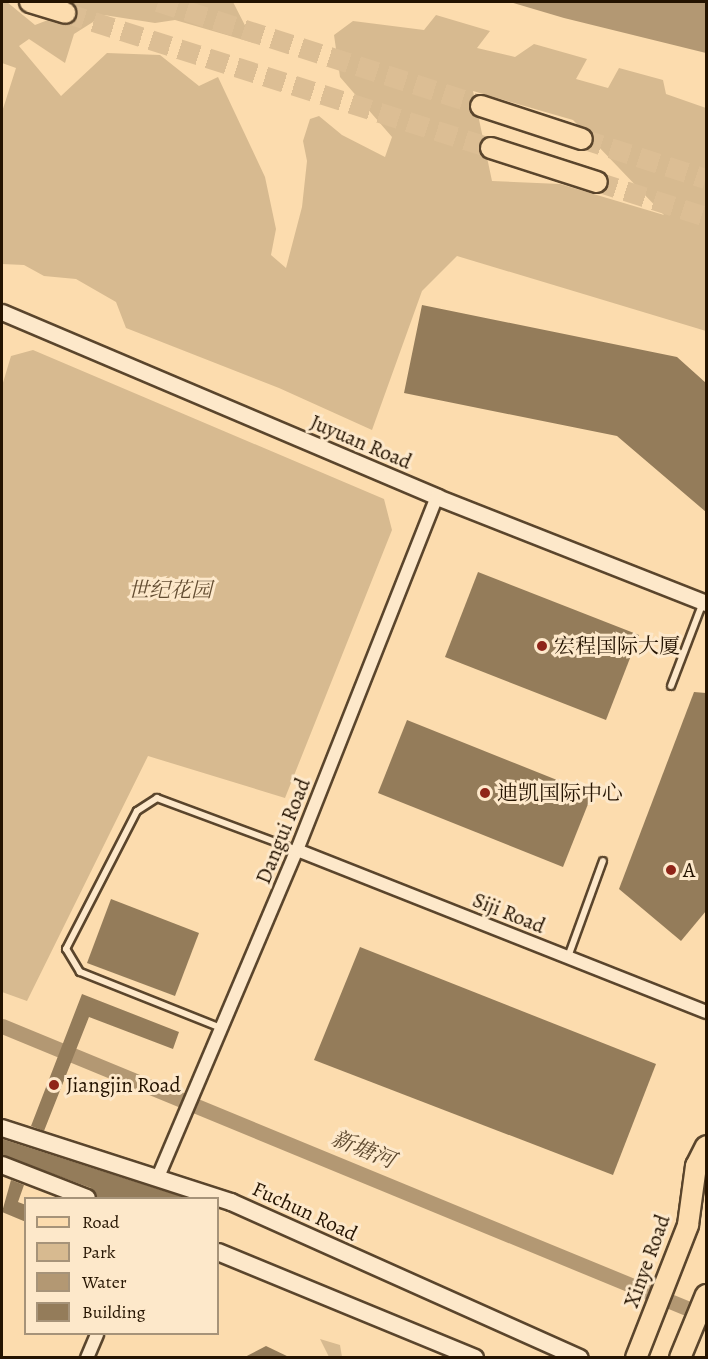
<!DOCTYPE html>
<html>
<head>
<meta charset="utf-8">
<style>
	body { margin:0 }
	#map { position:relative; width:708px; height:1359px; overflow:hidden; background:#fcdcae; font-family:Alegreya,"Noto Serif SC",serif }
	div>[style] { position:absolute }
	[style*='--x'] { left:calc(var(--x)*1px); top:calc(var(--y)*1px); width:calc(var(--w)*1px); rotate:calc(var(--a)*1deg) }
	.green>* { inset:0; background:#d7ba90 }
	.water>* { inset:0; background:#b39873 }
	.canal>* { height:15px; margin:-7.5px; padding:0 7.5px; transform-origin:7.5px; border-radius:7.5px; background:#b39873 }
	.building>* { inset:0; background:#947c5a }
	.primary-tunnel>* { height:20px; margin-top:-10px; transform-origin:0; background:repeating-linear-gradient(90deg,#dcbe94 0 20px,transparent 0 30px) }
	.roads { filter:drop-shadow(2px 0 #5a452c) drop-shadow(-2px 0 #5a452c) drop-shadow(0 2px #5a452c) drop-shadow(0 -2px #5a452c) }
	.service>* { height:6px; margin:-3px; padding:0 3px; transform-origin:3px; border-radius:3px; background:#fde8ca }
	.minor>* { height:12px; margin:-6px; padding:0 6px; transform-origin:6px; border-radius:6px; background:#fde8ca }
	.tertiary>* { height:15px; margin:-7.5px; padding:0 7.5px; transform-origin:7.5px; border-radius:7.5px; background:#fde8ca }
	.secondary>* { height:16px; margin:-8px; padding:0 8px; transform-origin:8px; border-radius:8px; background:#fde8ca }
	.primary>* { height:20px; margin:-10px; padding:0 10px; transform-origin:10px; border-radius:10px; background:#fcdcae }
	.dots>* { width:16px; height:16px; translate:-50% -50%; box-sizing:border-box; border:3px solid #fde8ca; border-radius:50% }
	span { translate:-50% -50%; white-space:nowrap; text-align:center; line-height:1.15; -webkit-text-stroke:6px #fde8ca; paint-order:stroke }
	.street-label { font-size:21px; color:#241300 }
	.park-label { font-size:21px; color:#634d32; font-style:italic }
	.poi-label { font-size:21px; color:#241300 }
	.left { translate:0 -50%; text-align:left }
	.water-label { font-size:22px; color:#5d482e; font-style:italic }
	.frame { position:absolute; inset:0; border:3px solid #241300; pointer-events:none }
	.legend { position:absolute; left:24px; top:1197px; width:195px; height:138px; box-sizing:border-box; background:#fde8ca; border:2px solid #a69379; margin:0; padding:8px 10px; list-style:none; font-size:18px; color:#241300 }
	.legend li { display:flex; align-items:center; gap:12px; height:30px }
	.legend b { width:30px; border:2px solid #a69379 }
</style>
</head>
<body>
<div id="map">
	<div class="green">
		<i style="clip-path:polygon(evenodd,2px 2px,7px 2px,35px 25px,74px 10px,72px 2px,233px 2px,254px 43px,175px 20px,155px 23px,104px 15px,74px 34px,65px 63px,29px 39px,19px 46px,61px 96px,107px 53px,160px 55px,199px 86px,218px 77px,265px 177px,276px 229px,271px 255px,286px 268px,302px 207px,307px 161px,303px 141px,310px 119px,319px 116px,342px 135px,385px 157px,392px 137px,340px 77px,334px 35px,353px 21px,424px 30px,436px 15px,490px 31px,477px 48px,515px 57px,534px 44px,587px 59px,576px 79px,608px 88px,619px 68px,663px 80px,666px 94px,706px 108px,706px 331px,457px 256px,422px 291px,372px 430px,279px 388px,126px 328px,116px 302px,76px 279px,44px 276px,24px 265px,2px 264px,2px 112px,16px 68px,2px 63px,2px 2px,473px 91px,573px 120px,664px 215px,560px 184px,492px 181px,473px 91px)"></i>
		<i style="clip-path:polygon(33px 350px,384px 499px,392px 530px,285px 798px,148px 756px,27px 1001px,2px 992px,2px 386px,11px 356px)"></i>
		<i style="clip-path:polygon(320px 1339px,340px 1345px,342px 1357px,329px 1357px)"></i>
	</div>
	<div class="water">
		<i style="clip-path:polygon(510px 2px,706px 2px,706px 53px,564px 18px)"></i>
	</div>
	<div class="canal">
		<i style="--x:2;--y:1026;--w:761;--a:22.39"></i>
	</div>
	<div class="building">
		<i style="clip-path:polygon(422px 305px,677px 357px,706px 383px,706px 512px,617px 436px,404px 393px)"></i>
		<i style="clip-path:polygon(478px 572px,639px 635px,606px 720px,445px 657px)"></i>
		<i style="clip-path:polygon(694px 692px,706px 693px,706px 911px,681px 941px,619px 889px)"></i>
		<i style="clip-path:polygon(407px 720px,592px 794px,563px 867px,378px 793px)"></i>
		<i style="clip-path:polygon(111px 899px,199px 933px,175px 996px,87px 963px)"></i>
		<i style="clip-path:polygon(360px 947px,656px 1064px,613px 1175px,314px 1060px)"></i>
		<i style="clip-path:polygon(82px 994px,179px 1032px,173px 1049px,89px 1017px,44px 1131px,31px 1126px)"></i>
		<i style="clip-path:polygon(2px 1139px,186px 1198px,97px 1198px,91px 1188px,2px 1155px)"></i>
		<i style="clip-path:polygon(11px 1180px,24px 1185px,18px 1202px,26px 1205px,26px 1222px,2px 1212px)"></i>
		<i style="clip-path:polygon(266px 1346px,291px 1358px,243px 1358px)"></i>
	</div>
	<div class="primary-tunnel">
		<i style="--x:158;--y:2;--w:339;--a:17.8"></i>
		<i style="--x:65;--y:13;--w:447;--a:17.6"></i>
		<i style="--x:582;--y:139;--w:130;--a:17.9"></i>
		<i style="--x:597;--y:182;--w:114;--a:17.8"></i>
	</div>
	<div class="roads">
		<div class="service">
			<i style="--x:671;--y:686;--w:90;--a:-69.1"></i>
			<i style="--x:568;--y:957;--w:102;--a:-70"></i>
			<i style="--x:221;--y:1028;--w:152;--a:-158.3"></i>
			<i style="--x:80;--y:972;--w:27;--a:-121"></i>
			<i style="--x:66;--y:949;--w:155;--a:-62.8"></i>
			<i style="--x:137;--y:811;--w:24;--a:-33"></i>
			<i style="--x:157;--y:798;--w:149;--a:20.4"></i>
		</div>
		<div class="minor">
			<i style="--x:297;--y:850;--w:440;--a:21.6"></i>
			<i style="--x:158;--y:1177;--w:355;--a:-67"></i>
			<i style="--x:297;--y:850;--w:380;--a:-68.4"></i>
			<i style="--x:87;--y:1358;--w:26;--a:-67"></i>
		</div>
		<div class="tertiary">
			<i style="--x:2;--y:312;--w:473;--a:23"></i>
			<i style="--x:437;--y:497;--w:289;--a:21.5"></i>
		</div>
		<div class="secondary">
			<i style="--x:2;--y:1128;--w:241;--a:17.9"></i>
			<i style="--x:231;--y:1202;--w:382;--a:24.1"></i>
			<i style="--x:2;--y:1165;--w:91;--a:21.2"></i>
			<i style="--x:218;--y:1252;--w:278;--a:22.4"></i>
		</div>
		<div class="primary">
			<i style="--x:30;--y:2;--w:37;--a:17"></i>
			<i style="--x:481;--y:106;--w:106;--a:18.1"></i>
			<i style="--x:491;--y:148;--w:111;--a:17.8"></i>
			<i style="--x:636;--y:1358;--w:143;--a:-68.6"></i>
			<i style="--x:688;--y:1225;--w:60;--a:-82.3"></i>
			<i style="--x:696;--y:1166;--w:22;--a:-63"></i>
			<i style="--x:680;--y:1358;--w:68;--a:-67.6"></i>
		</div>
	</div>
	<div class="dots">
		<i style="left:542px;top:646px;background:#8f2418"></i>
		<i style="left:485px;top:793px;background:#8f2418"></i>
		<i style="left:671px;top:870px;background:#8f2418"></i>
		<i style="left:54px;top:1085px;background:#8f2418"></i>
	</div>
	<div class="street-label">
		<span style="left:361px;top:442px;rotate:23deg">Juyuan Road</span>
		<span style="left:283px;top:831px;rotate:-68deg">Dangui Road</span>
		<span style="left:509px;top:913px;rotate:22deg">Siji Road</span>
		<span style="left:305px;top:1211px;rotate:25deg">Fuchun Road</span>
		<span style="left:647px;top:1261px;rotate:-70deg">Xinye Road</span>
	</div>
	<div class="park-label">
		<span style="left:170px;top:590px">世纪花园</span>
	</div>
	<div class="poi-label">
		<span class="left" style="left:554px;top:646px">宏程国际大厦</span>
		<span class="left" style="left:497px;top:793px">迪凯国际中心</span>
		<span class="left" style="left:683px;top:870px">A</span>
		<span class="left" style="left:66px;top:1085px">Jiangjin Road</span>
	</div>
	<div class="water-label">
		<span style="left:363px;top:1150px;rotate:22deg">新塘河</span>
	</div>
	<div class="frame"></div>
	<ul class="legend">
	<li><b style="height:8px;background:#fcdcae"></b>Road</li>
	<li><b style="height:16px;background:#d7ba90"></b>Park</li>
	<li><b style="height:16px;background:#b39873"></b>Water</li>
	<li><b style="height:16px;background:#947c5a"></b>Building</li>
	</ul>
</div>
</body>
</html>
